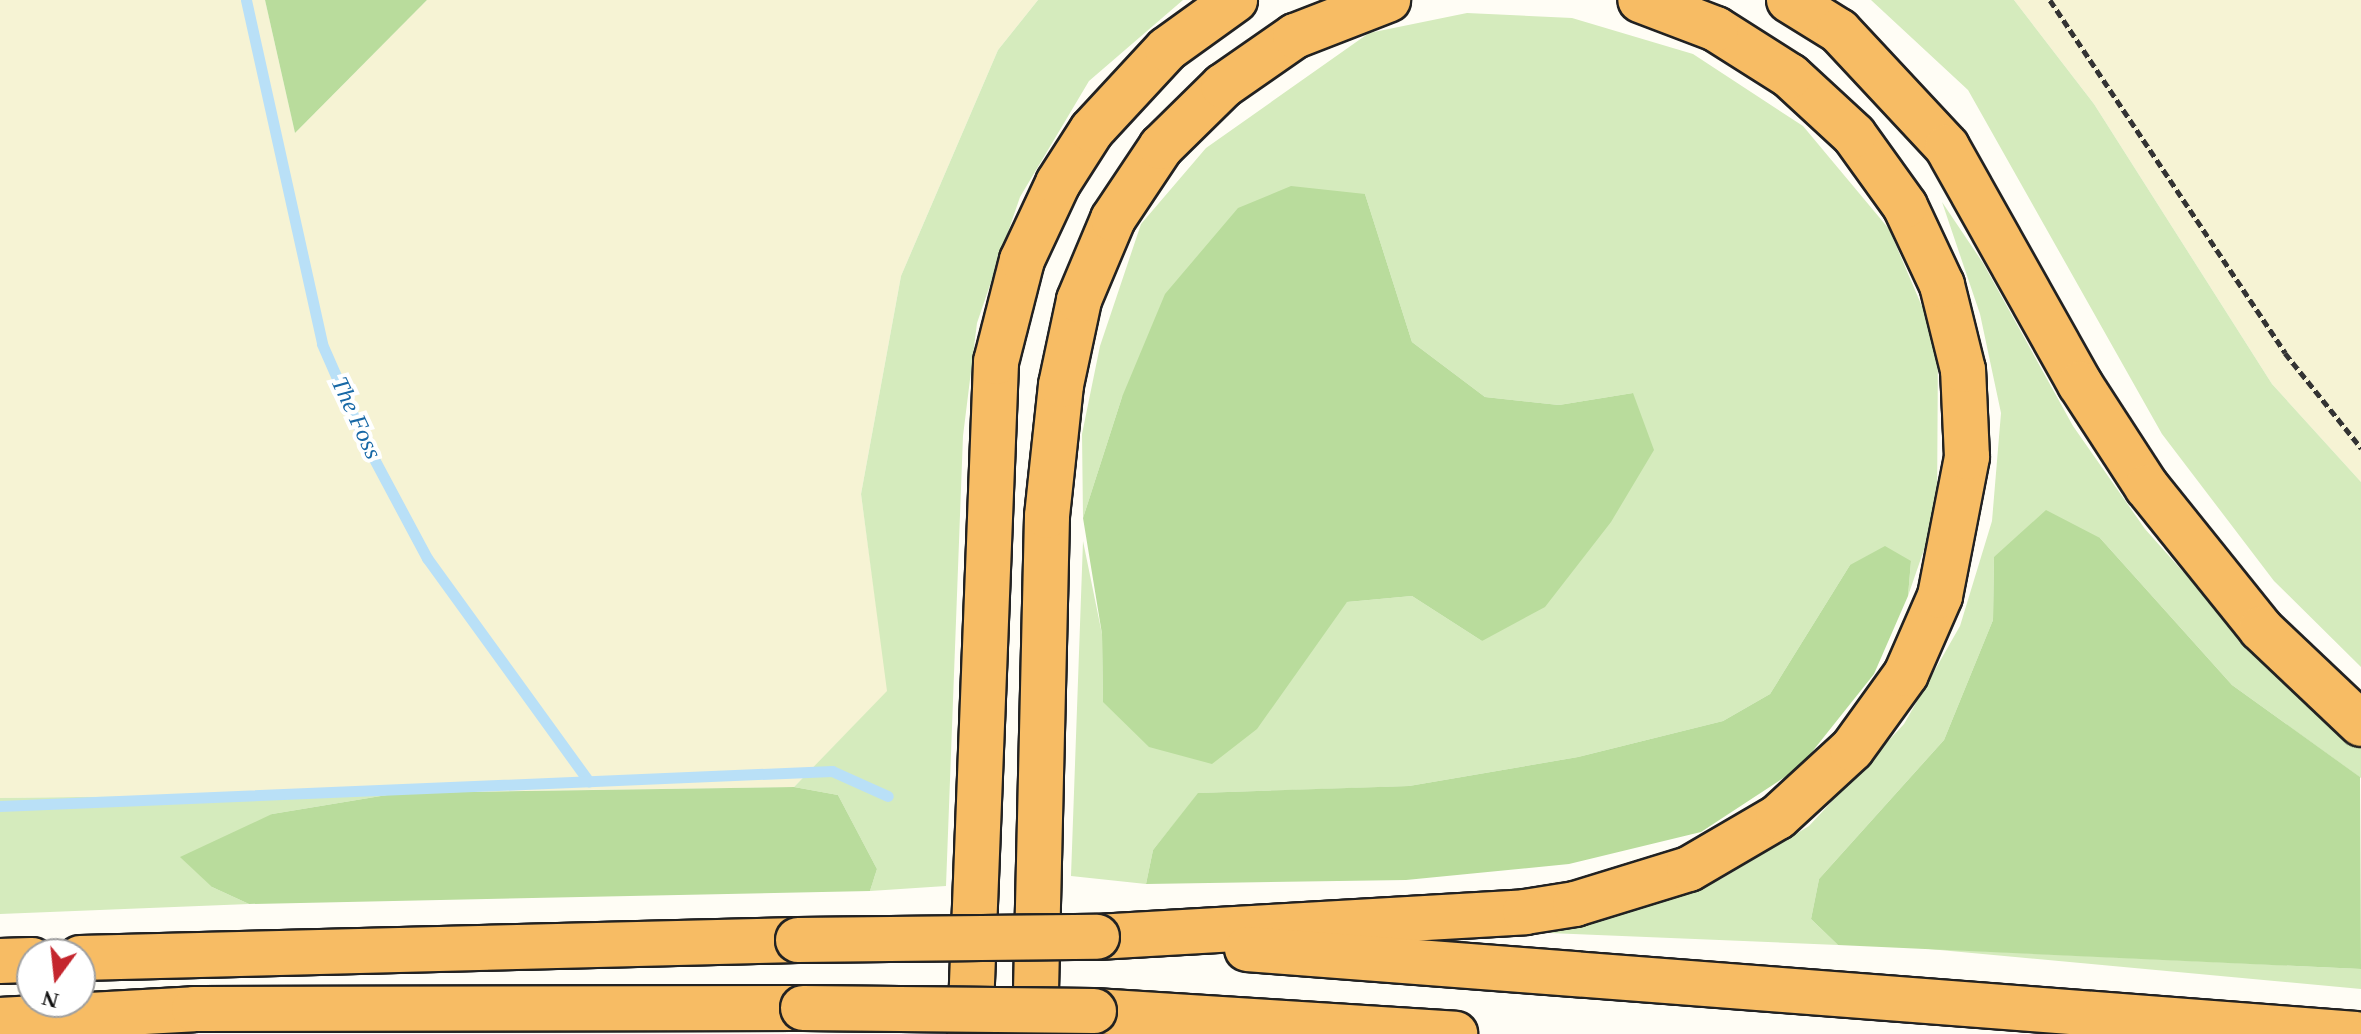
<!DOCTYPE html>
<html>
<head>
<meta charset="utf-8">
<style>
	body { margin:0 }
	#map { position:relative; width:2361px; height:1034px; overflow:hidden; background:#fffdf5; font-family:Georgia,serif }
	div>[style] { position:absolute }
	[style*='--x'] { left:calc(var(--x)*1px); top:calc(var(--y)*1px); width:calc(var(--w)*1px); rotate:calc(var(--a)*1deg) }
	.farmland>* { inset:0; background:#f6f3d4 }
	.green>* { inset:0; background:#d5ebbd }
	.forest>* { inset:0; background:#b9dc9c }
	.stream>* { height:11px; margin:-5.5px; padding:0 5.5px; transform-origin:5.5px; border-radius:5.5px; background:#b9e0f7 }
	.path>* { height:5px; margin-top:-2.5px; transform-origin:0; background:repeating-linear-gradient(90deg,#333 0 8px,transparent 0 12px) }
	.roads { filter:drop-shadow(2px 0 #222) drop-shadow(-2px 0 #222) drop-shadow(0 2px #222) drop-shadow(0 -2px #222) }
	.trunk>* { height:44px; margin:-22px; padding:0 22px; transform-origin:22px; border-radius:22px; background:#f7bc64 }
	.bridges { filter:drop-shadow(2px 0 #222) drop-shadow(-2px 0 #222) drop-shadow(0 2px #222) drop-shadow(0 -2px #222) }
	.trunk-bridge>* { height:44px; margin:-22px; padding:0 22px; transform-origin:22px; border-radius:22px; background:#f7bc64 }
	span { translate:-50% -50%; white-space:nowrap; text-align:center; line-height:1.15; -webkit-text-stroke:8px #fff; paint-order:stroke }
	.water-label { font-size:24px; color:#1768a6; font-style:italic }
	.north { position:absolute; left:16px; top:938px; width:80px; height:80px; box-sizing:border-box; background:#fff; border:2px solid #a0a0a0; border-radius:50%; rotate:195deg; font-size:22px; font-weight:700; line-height:32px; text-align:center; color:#111 }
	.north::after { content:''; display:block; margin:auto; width:28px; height:36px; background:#c4262e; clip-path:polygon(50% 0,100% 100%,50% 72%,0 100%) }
</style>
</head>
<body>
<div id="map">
	<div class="farmland">
		<i style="clip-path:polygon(0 0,265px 0,295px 133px,427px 0,1038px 0,998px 50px,901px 276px,861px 494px,888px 691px,794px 787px,0 798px)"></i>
		<i style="clip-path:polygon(2014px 0,2361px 0,2361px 482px,2272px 384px,2094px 104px)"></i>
	</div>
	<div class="green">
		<i style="clip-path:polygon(1038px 0,1183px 0,1089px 81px,1020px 197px,977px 323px,963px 436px,946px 886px,870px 891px,877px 869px,838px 795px,794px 787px,887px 691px,861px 494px,901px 276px,998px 50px)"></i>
		<i style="clip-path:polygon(1871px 0,2014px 0,2094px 104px,2272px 384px,2361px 482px,2361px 667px,2274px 581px,2162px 434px,1968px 90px)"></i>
		<i style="clip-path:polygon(1467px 13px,1572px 18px,1693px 54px,1803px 126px,1889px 229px,1938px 344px,1937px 512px,1908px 596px,1911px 561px,1850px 565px,1770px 694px,1723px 721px,1578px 757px,1409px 786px,1199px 793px,1153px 850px,1146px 884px,1071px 876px,1083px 541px,1102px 634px,1103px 702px,1347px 602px,1412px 596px,1482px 641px,1633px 393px,1559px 405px,1485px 397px,1412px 342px,1365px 194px,1122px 397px,1083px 518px,1082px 434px,1100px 346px,1141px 224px,1206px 148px,1369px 33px)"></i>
		<i style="clip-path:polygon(1942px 202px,1983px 263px,2073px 426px,2145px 529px,2258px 656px,2361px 748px,2361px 778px,2232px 685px,2100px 538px,1994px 557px,1993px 620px,1944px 740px,1819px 879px,1811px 919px,1838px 945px,1549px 933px,1721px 879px,1809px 826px,1904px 724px,1960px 626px,1992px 521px,2001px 413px,1980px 314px)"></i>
		<i style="clip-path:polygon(399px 793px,272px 814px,212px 887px,249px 904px,0 914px,0 798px)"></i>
		<i style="clip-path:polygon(1918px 948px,2361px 969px,2361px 989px)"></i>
	</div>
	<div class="forest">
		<i style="clip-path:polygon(265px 0,427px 0,295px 133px)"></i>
		<i style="clip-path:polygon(1291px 186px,1365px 194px,1412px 342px,1485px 397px,1559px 405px,1633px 393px,1654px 450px,1611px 522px,1545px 607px,1482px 641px,1412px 596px,1347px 602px,1257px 729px,1212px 764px,1149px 747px,1103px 702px,1102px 634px,1083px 518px,1122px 397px,1165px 294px,1238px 208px)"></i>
		<i style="clip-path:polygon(2046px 510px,2100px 538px,2232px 685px,2360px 777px,2361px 969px,1838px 945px,1811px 919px,1819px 879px,1944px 740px,1993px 620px,1994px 557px)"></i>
		<i style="clip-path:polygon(1885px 546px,1911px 561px,1908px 596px,1874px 674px,1800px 767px,1701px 832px,1569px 864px,1406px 880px,1146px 884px,1153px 850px,1198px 793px,1409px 786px,1578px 757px,1723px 721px,1770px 694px,1850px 565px)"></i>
		<i style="clip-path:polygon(794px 787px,838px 795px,877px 869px,870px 891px,249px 904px,212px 887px,180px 857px,272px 814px,399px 793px)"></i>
	</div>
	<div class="stream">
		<i style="--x:246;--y:0;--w:352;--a:77.5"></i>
		<i style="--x:322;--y:344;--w:107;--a:66.3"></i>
		<i style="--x:365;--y:442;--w:132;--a:61.9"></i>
		<i style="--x:427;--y:558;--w:276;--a:54.1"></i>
		<i style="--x:0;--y:806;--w:833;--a:-2.41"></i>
		<i style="--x:832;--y:771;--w:61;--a:24.1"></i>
	</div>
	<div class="path">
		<i style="--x:2050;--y:0;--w:424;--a:56.3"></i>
		<i style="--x:2285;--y:353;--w:122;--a:51.3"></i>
	</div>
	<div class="roads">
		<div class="trunk">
			<i style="--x:1789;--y:0;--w:59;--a:31.8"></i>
			<i style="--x:1839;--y:31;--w:158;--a:47"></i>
			<i style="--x:1947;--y:147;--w:272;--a:60.7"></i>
			<i style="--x:2080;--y:384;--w:123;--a:57"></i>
			<i style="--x:2147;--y:487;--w:182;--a:51.2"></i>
			<i style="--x:2261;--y:629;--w:138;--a:43.5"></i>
			<i style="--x:1097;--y:937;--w:429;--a:-3.3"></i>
			<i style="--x:1525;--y:912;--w:51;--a:-9.1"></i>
			<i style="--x:1575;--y:904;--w:119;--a:-17.1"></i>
			<i style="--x:1689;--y:869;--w:103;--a:-30.3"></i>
			<i style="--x:1778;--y:817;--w:100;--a:-42.6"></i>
			<i style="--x:1852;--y:749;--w:92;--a:-54.2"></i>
			<i style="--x:1906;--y:674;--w:85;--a:-66.4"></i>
			<i style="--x:1940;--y:596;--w:142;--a:-79"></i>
			<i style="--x:1967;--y:457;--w:87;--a:-92.6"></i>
			<i style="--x:1963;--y:370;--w:88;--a:-103.9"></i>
			<i style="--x:1942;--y:285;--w:87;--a:-115.1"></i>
			<i style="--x:1905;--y:206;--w:87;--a:-125.7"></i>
			<i style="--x:1854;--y:135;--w:87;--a:-137.3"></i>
			<i style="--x:1790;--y:76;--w:88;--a:-147.6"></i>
			<i style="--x:1716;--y:29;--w:81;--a:-159.1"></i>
			<i style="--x:1247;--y:949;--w:1112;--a:4.38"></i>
			<i style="--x:80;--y:958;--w:718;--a:-1.44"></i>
			<i style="--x:0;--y:961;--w:32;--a:-2"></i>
			<i style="--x:1094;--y:1011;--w:362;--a:3.6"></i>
			<i style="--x:0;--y:1020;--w:194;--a:-3.2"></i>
			<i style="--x:194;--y:1009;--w:609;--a:-0.09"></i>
			<i style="--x:970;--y:1034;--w:673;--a:-87.78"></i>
			<i style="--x:996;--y:362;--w:105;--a:-75.7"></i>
			<i style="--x:1022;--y:260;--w:85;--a:-64.9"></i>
			<i style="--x:1058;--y:183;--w:63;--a:-57.3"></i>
			<i style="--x:1092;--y:130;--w:110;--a:-47.2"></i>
			<i style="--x:1167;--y:49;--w:84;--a:-35.8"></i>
			<i style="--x:1035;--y:1034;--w:518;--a:-88.67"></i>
			<i style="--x:1047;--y:516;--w:132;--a:-83.9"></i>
			<i style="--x:1061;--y:385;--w:87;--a:-78"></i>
			<i style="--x:1079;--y:300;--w:88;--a:-67.2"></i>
			<i style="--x:1113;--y:219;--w:87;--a:-56.3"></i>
			<i style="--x:1161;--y:147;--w:87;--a:-44.5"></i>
			<i style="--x:1223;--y:86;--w:88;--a:-34.8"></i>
			<i style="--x:1295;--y:36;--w:100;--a:-21.2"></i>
		</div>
	</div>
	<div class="bridges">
		<div class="trunk-bridge">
			<i style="--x:798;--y:940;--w:299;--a:-0.6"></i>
			<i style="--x:803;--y:1008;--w:291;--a:0.6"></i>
		</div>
	</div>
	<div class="water-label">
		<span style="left:356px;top:418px;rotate:65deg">The Foss</span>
	</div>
	<div class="north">N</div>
</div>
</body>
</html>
